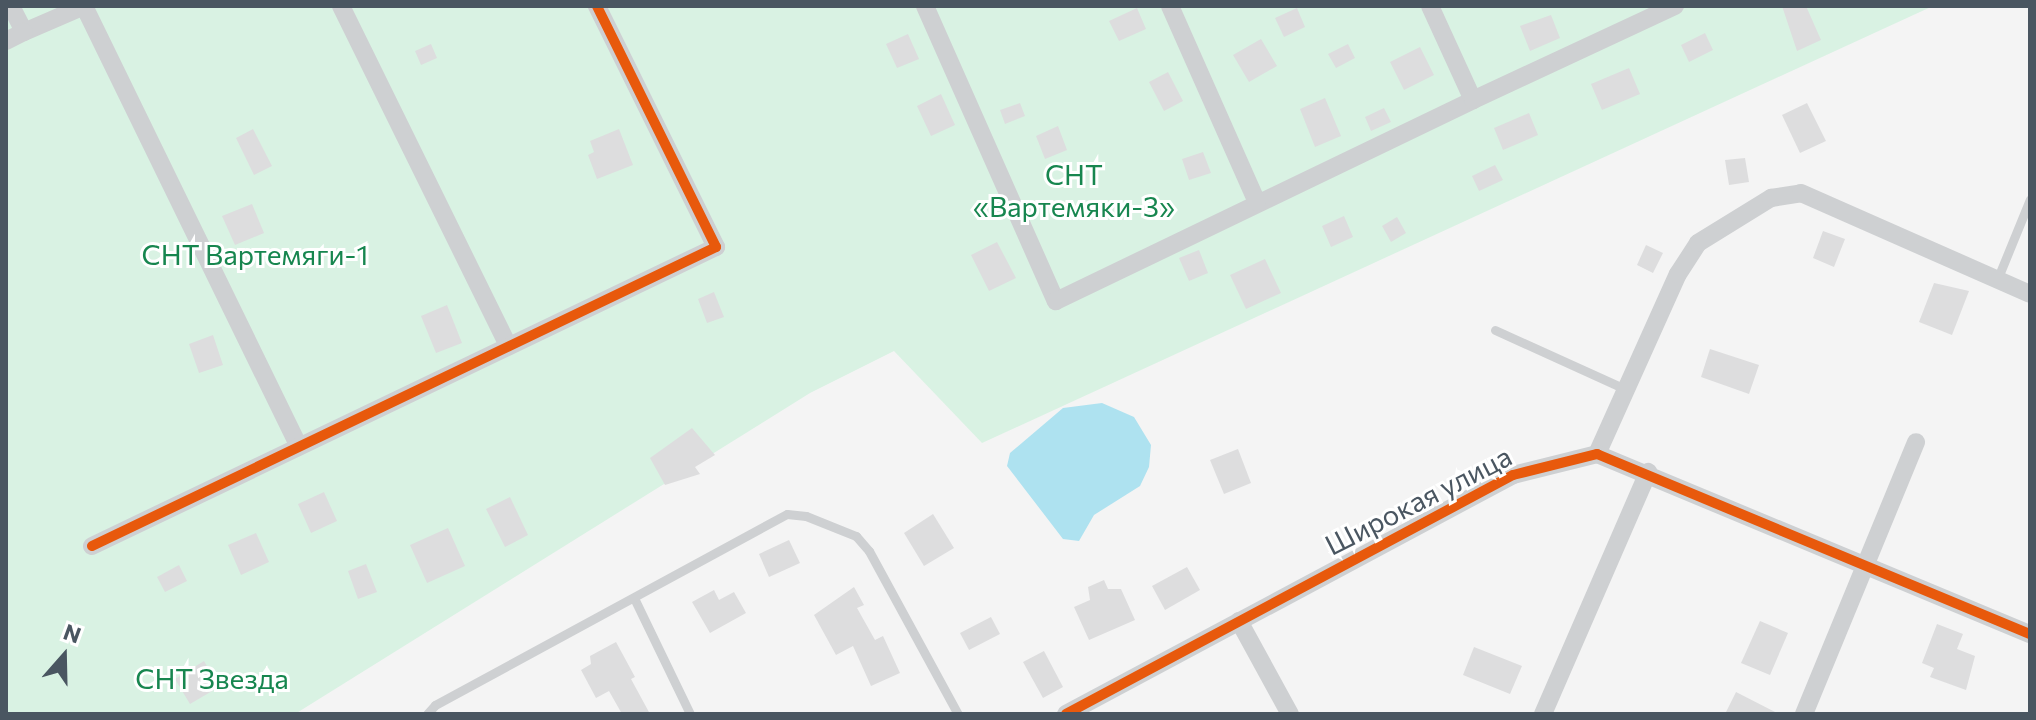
<!DOCTYPE html>
<html>
<head>
<meta charset="utf-8">
<style>
	body { margin:0 }
	#map { position:relative; width:2036px; height:720px; overflow:hidden; background:#f4f4f4; font-family:Commissioner,sans-serif }
	div>[style] { position:absolute }
	[style*='--x'] { left:calc(var(--x)*1px); top:calc(var(--y)*1px); width:calc(var(--w)*1px); rotate:calc(var(--a)*1deg) }
	.green>* { inset:0; background:#d9f2e3 }
	.water>* { inset:0; background:#aee2f0 }
	.building>* { inset:0; background:#ddddde }
	.lane>* { height:9px; margin:-4.5px; padding:0 4.5px; transform-origin:4.5px; border-radius:4.5px; background:#ced0d2 }
	.street>* { height:18px; margin:-9px; padding:0 9px; transform-origin:9px; border-radius:9px; background:#ced0d2 }
	.cycleway>* { height:10px; margin:-5px; padding:0 5px; transform-origin:5px; border-radius:5px; background:#e8590c }
	span { translate:-50% -50%; white-space:nowrap; text-align:center; line-height:1.15; -webkit-text-stroke:6px #fff; paint-order:stroke }
	.park-label { font-size:28px; color:#17864f }
	.street-label { font-size:28px; color:#4a5661 }
	.frame { position:absolute; inset:0; border:8px solid #4a5661; pointer-events:none }
	.north { position:absolute; left:24px; top:616px; width:80px; height:80px; -webkit-text-stroke:6px #fff; paint-order:stroke; rotate:20deg; font-size:22px; font-weight:700; line-height:32px; text-align:center; color:#4a5661 }
	.north::after { content:''; display:block; margin:auto; width:28px; height:36px; background:#4a5661; clip-path:polygon(50% 0,100% 100%,50% 72%,0 100%) }
</style>
</head>
<body>
<div id="map">
	<div class="green">
		<i style="clip-path:polygon(6px 6px,1933px 6px,982px 443px,894px 351px,810px 393px,295px 714px,6px 714px)"></i>
	</div>
	<div class="water">
		<i style="clip-path:polygon(1102px 403px,1134px 417px,1151px 445px,1149px 467px,1140px 486px,1094px 515px,1079px 541px,1063px 539px,1007px 466px,1010px 453px,1063px 408px)"></i>
	</div>
	<div class="building">
		<i style="clip-path:polygon(1782px 6px,1806px 6px,1821px 40px,1797px 51px)"></i>
		<i style="clip-path:polygon(1137px 8px,1146px 29px,1119px 41px,1109px 21px)"></i>
		<i style="clip-path:polygon(1297px 8px,1305px 27px,1284px 37px,1275px 18px)"></i>
		<i style="clip-path:polygon(1551px 15px,1560px 38px,1530px 51px,1520px 26px)"></i>
		<i style="clip-path:polygon(1705px 33px,1713px 50px,1689px 62px,1681px 45px)"></i>
		<i style="clip-path:polygon(908px 34px,919px 59px,897px 68px,886px 44px)"></i>
		<i style="clip-path:polygon(1261px 39px,1277px 66px,1249px 82px,1233px 55px)"></i>
		<i style="clip-path:polygon(431px 44px,437px 58px,421px 65px,415px 51px)"></i>
		<i style="clip-path:polygon(1348px 44px,1355px 58px,1336px 68px,1328px 54px)"></i>
		<i style="clip-path:polygon(1420px 47px,1434px 75px,1404px 90px,1390px 62px)"></i>
		<i style="clip-path:polygon(1629px 68px,1640px 94px,1602px 110px,1591px 84px)"></i>
		<i style="clip-path:polygon(1168px 72px,1183px 101px,1164px 111px,1149px 82px)"></i>
		<i style="clip-path:polygon(941px 94px,955px 125px,931px 136px,917px 106px)"></i>
		<i style="clip-path:polygon(1325px 98px,1341px 136px,1315px 147px,1300px 109px)"></i>
		<i style="clip-path:polygon(1020px 103px,1025px 116px,1005px 124px,1000px 110px)"></i>
		<i style="clip-path:polygon(1807px 103px,1826px 141px,1800px 153px,1782px 115px)"></i>
		<i style="clip-path:polygon(1384px 108px,1391px 122px,1371px 131px,1365px 117px)"></i>
		<i style="clip-path:polygon(1529px 113px,1538px 135px,1503px 150px,1494px 128px)"></i>
		<i style="clip-path:polygon(1058px 126px,1067px 150px,1045px 159px,1036px 136px)"></i>
		<i style="clip-path:polygon(253px 129px,272px 166px,254px 175px,236px 138px)"></i>
		<i style="clip-path:polygon(619px 129px,633px 165px,597px 179px,588px 155px,594px 152px,590px 141px)"></i>
		<i style="clip-path:polygon(1203px 152px,1211px 173px,1189px 180px,1182px 159px)"></i>
		<i style="clip-path:polygon(1745px 158px,1749px 182px,1729px 185px,1725px 160px)"></i>
		<i style="clip-path:polygon(1495px 165px,1503px 180px,1479px 191px,1472px 176px)"></i>
		<i style="clip-path:polygon(252px 204px,264px 233px,235px 245px,222px 216px)"></i>
		<i style="clip-path:polygon(1344px 216px,1353px 237px,1331px 247px,1322px 226px)"></i>
		<i style="clip-path:polygon(1397px 217px,1406px 233px,1391px 242px,1382px 226px)"></i>
		<i style="clip-path:polygon(1823px 231px,1845px 239px,1834px 267px,1813px 258px)"></i>
		<i style="clip-path:polygon(997px 242px,1016px 278px,989px 291px,971px 255px)"></i>
		<i style="clip-path:polygon(1646px 245px,1663px 253px,1653px 273px,1637px 265px)"></i>
		<i style="clip-path:polygon(1199px 250px,1208px 273px,1189px 281px,1179px 258px)"></i>
		<i style="clip-path:polygon(1265px 259px,1281px 293px,1246px 309px,1230px 275px)"></i>
		<i style="clip-path:polygon(1934px 283px,1969px 291px,1952px 335px,1919px 322px)"></i>
		<i style="clip-path:polygon(714px 292px,724px 317px,707px 323px,698px 299px)"></i>
		<i style="clip-path:polygon(447px 305px,462px 343px,436px 353px,421px 316px)"></i>
		<i style="clip-path:polygon(213px 335px,223px 365px,199px 373px,189px 344px)"></i>
		<i style="clip-path:polygon(1710px 349px,1759px 365px,1749px 394px,1701px 377px)"></i>
		<i style="clip-path:polygon(692px 428px,715px 455px,695px 467px,700px 474px,665px 485px,650px 458px)"></i>
		<i style="clip-path:polygon(1238px 449px,1251px 483px,1224px 494px,1210px 460px)"></i>
		<i style="clip-path:polygon(324px 492px,337px 521px,311px 533px,298px 504px)"></i>
		<i style="clip-path:polygon(510px 497px,528px 535px,505px 547px,486px 509px)"></i>
		<i style="clip-path:polygon(933px 514px,954px 548px,924px 566px,904px 533px)"></i>
		<i style="clip-path:polygon(448px 528px,465px 566px,427px 583px,410px 545px)"></i>
		<i style="clip-path:polygon(256px 533px,269px 562px,241px 575px,228px 545px)"></i>
		<i style="clip-path:polygon(789px 540px,800px 563px,769px 577px,759px 554px)"></i>
		<i style="clip-path:polygon(366px 564px,377px 592px,358px 599px,348px 571px)"></i>
		<i style="clip-path:polygon(179px 565px,187px 581px,165px 592px,157px 577px)"></i>
		<i style="clip-path:polygon(1187px 567px,1200px 590px,1165px 610px,1152px 586px)"></i>
		<i style="clip-path:polygon(1104px 580px,1108px 589px,1121px 589px,1135px 620px,1089px 640px,1074px 607px,1090px 600px,1088px 587px)"></i>
		<i style="clip-path:polygon(854px 587px,864px 605px,857px 608px,875px 640px,883px 636px,900px 673px,871px 686px,853px 646px,836px 655px,814px 615px)"></i>
		<i style="clip-path:polygon(714px 590px,719px 600px,734px 592px,746px 613px,710px 633px,692px 602px)"></i>
		<i style="clip-path:polygon(991px 617px,1000px 634px,969px 650px,960px 633px)"></i>
		<i style="clip-path:polygon(1760px 621px,1788px 633px,1770px 675px,1741px 663px)"></i>
		<i style="clip-path:polygon(1937px 624px,1963px 634px,1957px 649px,1975px 656px,1966px 690px,1930px 677px,1934px 668px,1922px 663px)"></i>
		<i style="clip-path:polygon(616px 642px,635px 677px,631px 679px,650px 714px,622px 714px,609px 691px,596px 698px,581px 670px,591px 664px,590px 656px)"></i>
		<i style="clip-path:polygon(1474px 647px,1522px 666px,1510px 694px,1463px 675px)"></i>
		<i style="clip-path:polygon(1044px 651px,1063px 687px,1043px 698px,1023px 662px)"></i>
		<i style="clip-path:polygon(204px 661px,219px 687px,190px 704px,175px 679px)"></i>
		<i style="clip-path:polygon(1736px 692px,1779px 714px,1725px 714px)"></i>
	</div>
	<div class="lane">
		<i style="--x:1997;--y:280;--w:87;--a:-67.8"></i>
		<i style="--x:1495;--y:330;--w:145;--a:24.4"></i>
		<i style="--x:634;--y:598;--w:129;--a:64.2"></i>
		<i style="--x:427;--y:714;--w:12;--a:-48"></i>
		<i style="--x:435;--y:705;--w:400;--a:-28.5"></i>
		<i style="--x:787;--y:514;--w:19;--a:6"></i>
		<i style="--x:806;--y:516;--w:54;--a:21.8"></i>
		<i style="--x:856;--y:536;--w:20;--a:49"></i>
		<i style="--x:869;--y:551;--w:186;--a:61.4"></i>
	</div>
	<div class="street">
		<i style="--x:11;--y:6;--w:29;--a:63"></i>
		<i style="--x:24;--y:32;--w:65;--a:-23.4"></i>
		<i style="--x:84;--y:6;--w:490;--a:64"></i>
		<i style="--x:341;--y:6;--w:379;--a:63.8"></i>
		<i style="--x:925;--y:6;--w:323;--a:66.1"></i>
		<i style="--x:1056;--y:301;--w:463;--a:-25.7"></i>
		<i style="--x:1473;--y:100;--w:103;--a:-114.6"></i>
		<i style="--x:1170;--y:6;--w:214;--a:66.1"></i>
		<i style="--x:6;--y:41;--w:20;--a:-27"></i>
		<i style="--x:1473;--y:100;--w:223;--a:-25"></i>
		<i style="--x:1597;--y:454;--w:197;--a:-65.8"></i>
		<i style="--x:1678;--y:274;--w:37;--a:-57"></i>
		<i style="--x:1698;--y:243;--w:86;--a:-31.7"></i>
		<i style="--x:1771;--y:198;--w:30;--a:-9"></i>
		<i style="--x:1801;--y:193;--w:250;--a:23.8"></i>
		<i style="--x:92;--y:546;--w:692;--a:-25.6"></i>
		<i style="--x:716;--y:247;--w:269;--a:-116.3"></i>
		<i style="--x:1239;--y:621;--w:106;--a:61.3"></i>
		<i style="--x:1066;--y:714;--w:507;--a:-28.13"></i>
		<i style="--x:1513;--y:475;--w:87;--a:-14"></i>
		<i style="--x:1597;--y:454;--w:469;--a:22.6"></i>
		<i style="--x:1543;--y:714;--w:264;--a:-66.5"></i>
		<i style="--x:1804;--y:714;--w:294;--a:-67.6"></i>
	</div>
	<div class="cycleway">
		<i style="--x:92;--y:546;--w:692;--a:-25.6"></i>
		<i style="--x:716;--y:247;--w:269;--a:-116.3"></i>
		<i style="--x:1066;--y:714;--w:507;--a:-28.13"></i>
		<i style="--x:1513;--y:475;--w:87;--a:-14"></i>
		<i style="--x:1597;--y:454;--w:469;--a:22.6"></i>
	</div>
	<div class="park-label">
		<span style="left:1074px;top:190px">СНТ<br>«Вартемяки-3»</span>
		<span style="left:255px;top:254px">СНТ Вартемяги-1</span>
		<span style="left:212px;top:678px">СНТ Звезда</span>
	</div>
	<div class="street-label">
		<span style="left:1418px;top:500px;rotate:-27deg">Широкая улица</span>
	</div>
	<div class="frame"></div>
	<div class="north">N</div>
</div>
</body>
</html>
